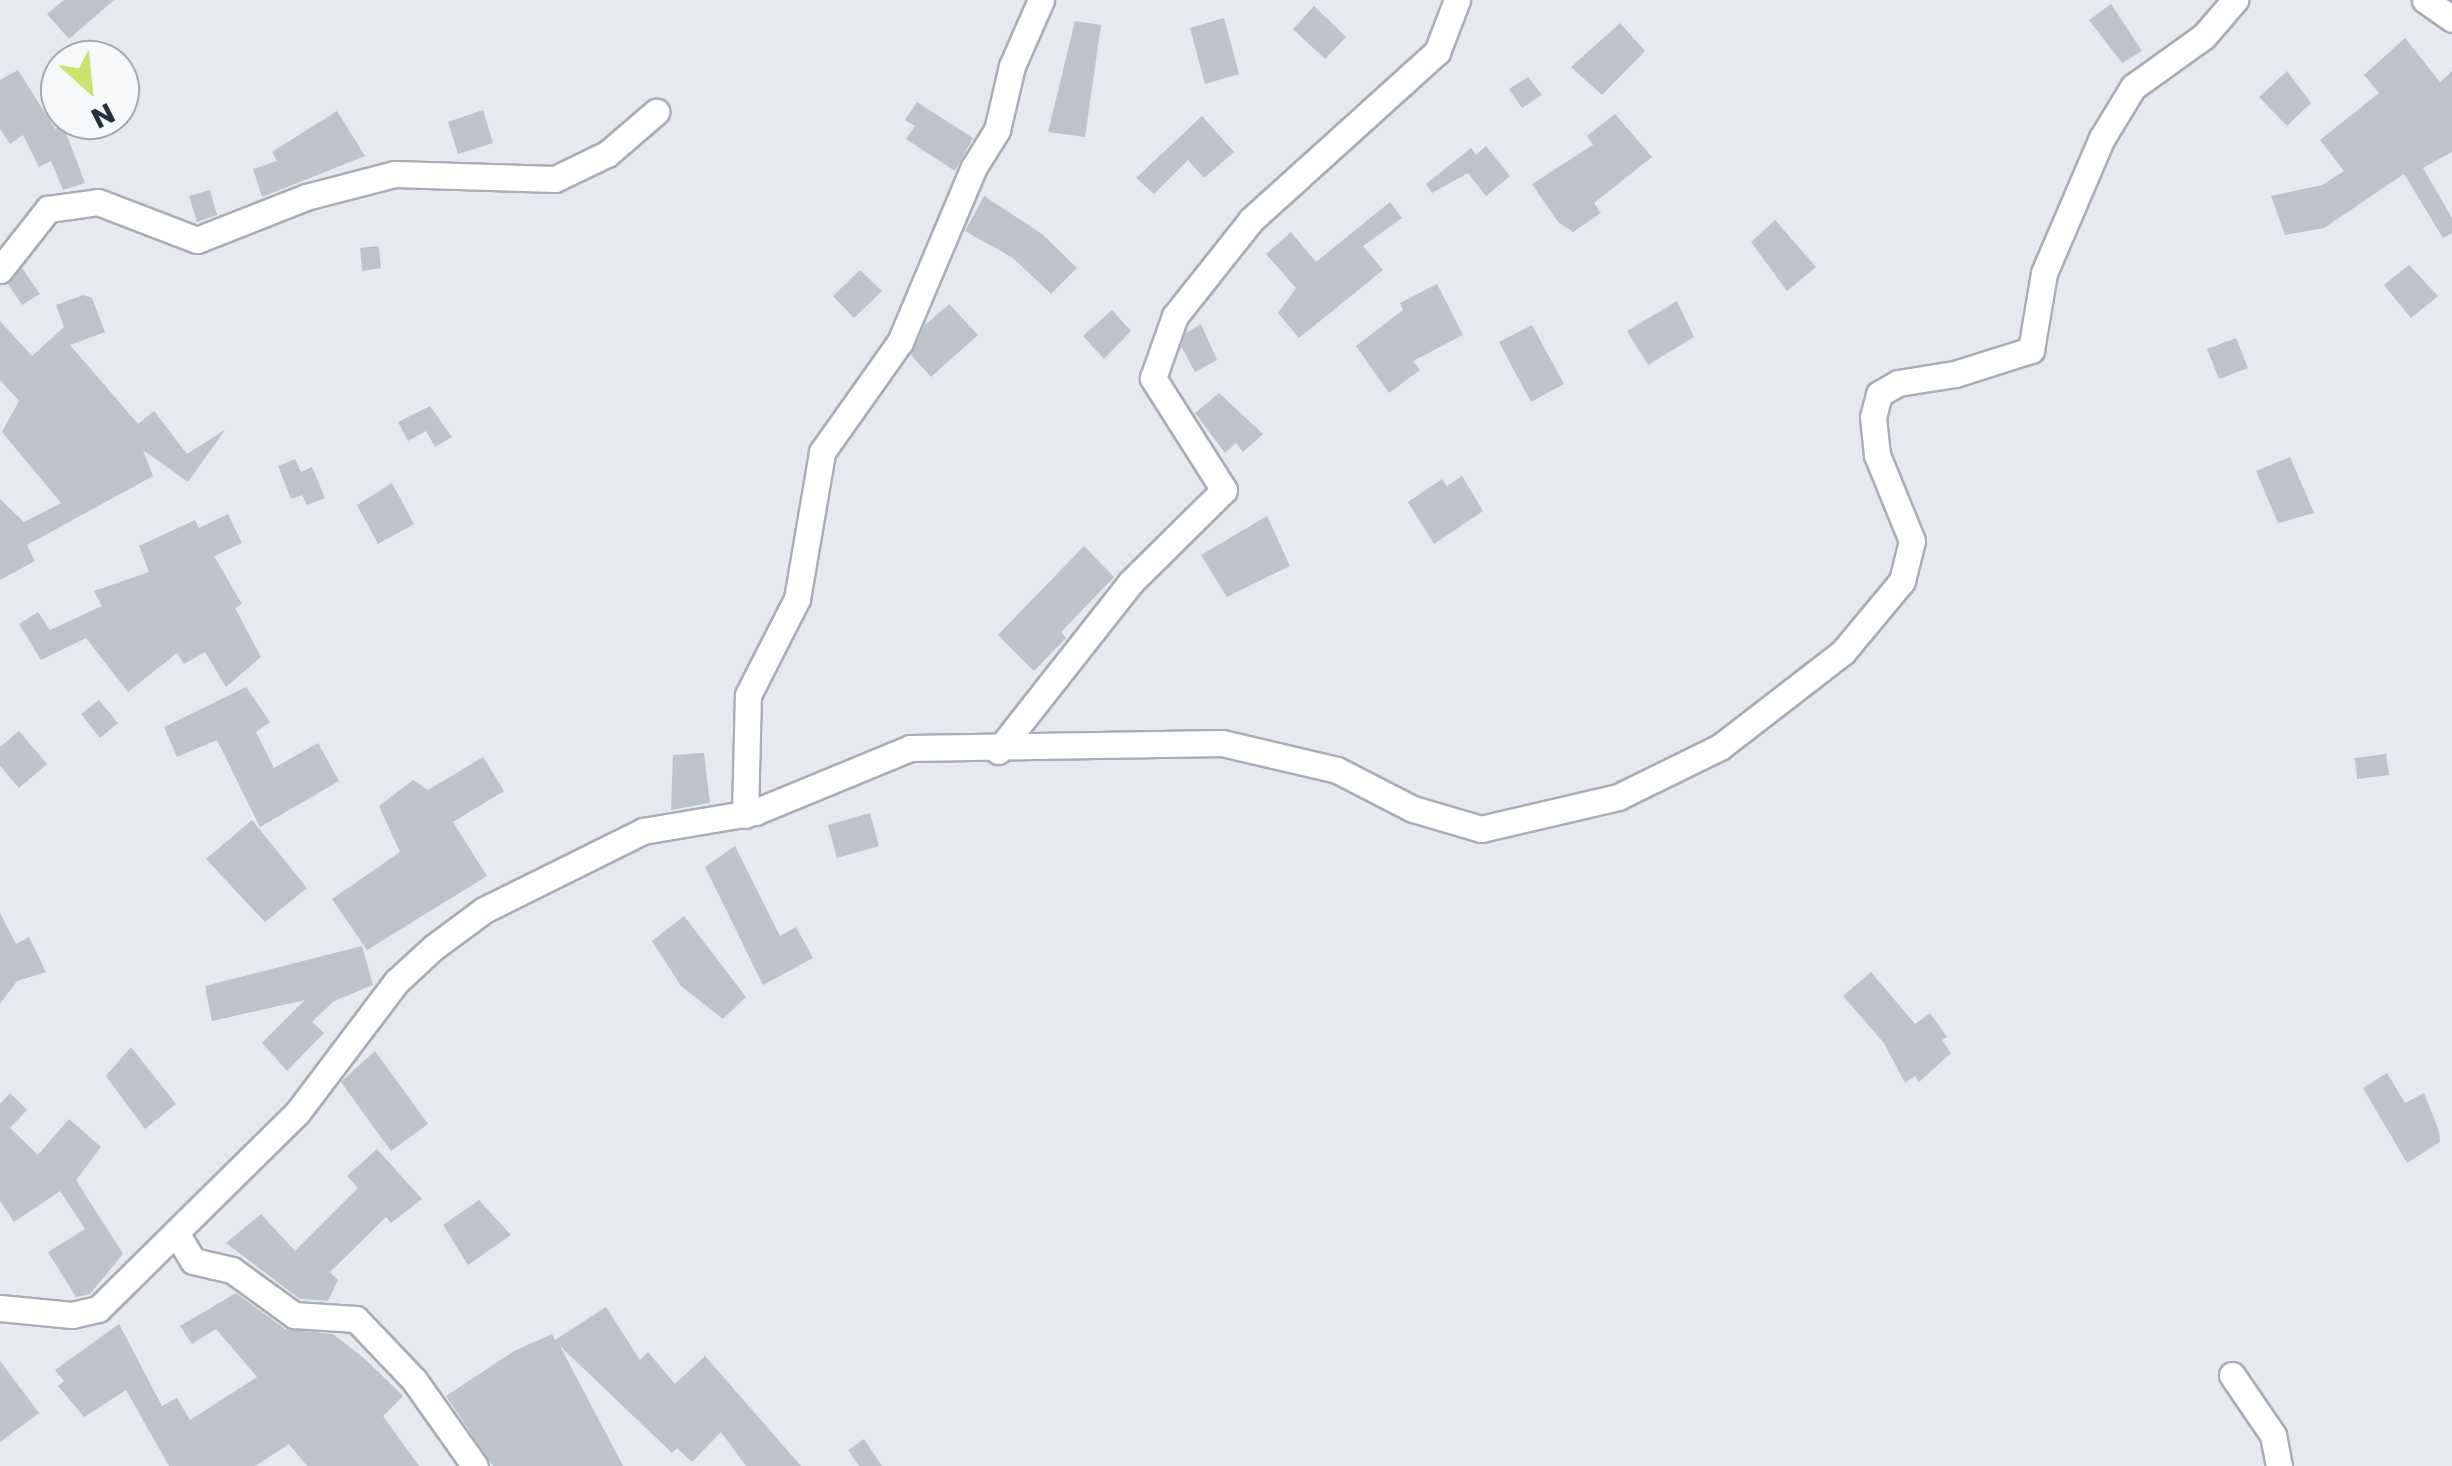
<!DOCTYPE html>
<html>
<head>
<meta charset="utf-8">
<style>
	body { margin:0 }
	#map { position:relative; width:2452px; height:1466px; overflow:hidden; background:#e6e9ed; font-family:Poppins,sans-serif }
	div>[style] { position:absolute }
	[style*='--x'] { left:calc(var(--x)*1px); top:calc(var(--y)*1px); width:calc(var(--w)*1px); rotate:calc(var(--a)*1deg) }
	.building>* { inset:0; background:#bec3ca }
	.roads { filter:drop-shadow(2px 0 #a9adb5) drop-shadow(-2px 0 #a9adb5) drop-shadow(0 2px #a9adb5) drop-shadow(0 -2px #a9adb5) }
	.street>* { height:25px; margin:-12.5px; padding:0 12.5px; transform-origin:12.5px; border-radius:12.5px; background:#fff }
	span { translate:-50% -50%; white-space:nowrap; text-align:center; line-height:1.15; -webkit-text-stroke:8px #f6f8fa; paint-order:stroke }
	.north { position:absolute; left:40px; top:40px; width:100px; height:100px; box-sizing:border-box; background:#f6f8fa; border:2px solid #a3a7ae; border-radius:50%; rotate:153deg; font-size:28px; font-weight:700; line-height:40px; text-align:center; color:#272e3d }
	.north::after { content:''; display:block; margin:auto; width:35px; height:45px; background:#cbe26f; clip-path:polygon(50% 0,100% 100%,50% 72%,0 100%) }
</style>
</head>
<body>
<div id="map">
	<div class="building">
		<i style="clip-path:polygon(64px 0,114px 0,69px 39px,47px 14px)"></i>
		<i style="clip-path:polygon(2111px 4px,2142px 51px,2122px 63px,2089px 20px)"></i>
		<i style="clip-path:polygon(1314px 6px,1346px 37px,1325px 59px,1293px 29px)"></i>
		<i style="clip-path:polygon(1224px 18px,1239px 74px,1205px 84px,1190px 28px)"></i>
		<i style="clip-path:polygon(1075px 21px,1101px 25px,1085px 137px,1048px 132px)"></i>
		<i style="clip-path:polygon(1620px 23px,1645px 51px,1602px 95px,1571px 67px)"></i>
		<i style="clip-path:polygon(2405px 38px,2440px 82px,2452px 71px,2452px 152px,2423px 168px,2452px 218px,2452px 233px,2443px 238px,2404px 174px,2324px 228px,2285px 235px,2271px 196px,2322px 185px,2344px 171px,2320px 140px,2379px 93px,2364px 75px)"></i>
		<i style="clip-path:polygon(18px 70px,55px 129px,63px 125px,85px 183px,63px 190px,51px 161px,39px 167px,23px 135px,10px 144px,0 129px,0 80px)"></i>
		<i style="clip-path:polygon(2287px 71px,2311px 103px,2287px 126px,2259px 97px)"></i>
		<i style="clip-path:polygon(1528px 77px,1542px 95px,1522px 108px,1509px 89px)"></i>
		<i style="clip-path:polygon(917px 102px,973px 138px,955px 171px,906px 139px,915px 126px,905px 120px)"></i>
		<i style="clip-path:polygon(483px 110px,493px 143px,458px 154px,448px 122px)"></i>
		<i style="clip-path:polygon(337px 111px,365px 156px,262px 197px,253px 169px,277px 161px,272px 152px)"></i>
		<i style="clip-path:polygon(1615px 114px,1652px 157px,1594px 203px,1601px 213px,1573px 232px,1558px 222px,1532px 184px,1593px 145px,1587px 136px)"></i>
		<i style="clip-path:polygon(1202px 116px,1234px 152px,1204px 178px,1188px 160px,1154px 194px,1136px 178px)"></i>
		<i style="clip-path:polygon(1486px 146px,1510px 176px,1486px 196px,1468px 173px,1432px 193px,1426px 184px,1471px 148px,1476px 155px)"></i>
		<i style="clip-path:polygon(210px 190px,217px 215px,197px 222px,189px 196px)"></i>
		<i style="clip-path:polygon(984px 196px,1042px 234px,1077px 268px,1051px 294px,1013px 258px,965px 231px)"></i>
		<i style="clip-path:polygon(1390px 202px,1402px 218px,1363px 246px,1383px 270px,1299px 338px,1278px 313px,1296px 288px,1266px 254px,1291px 232px,1316px 262px)"></i>
		<i style="clip-path:polygon(1775px 220px,1816px 267px,1787px 291px,1751px 242px)"></i>
		<i style="clip-path:polygon(379px 246px,381px 268px,362px 271px,360px 248px)"></i>
		<i style="clip-path:polygon(2409px 265px,2438px 296px,2411px 318px,2384px 285px)"></i>
		<i style="clip-path:polygon(22px 268px,40px 294px,22px 305px,8px 284px)"></i>
		<i style="clip-path:polygon(860px 270px,882px 291px,854px 318px,833px 296px)"></i>
		<i style="clip-path:polygon(1437px 284px,1463px 335px,1413px 361px,1420px 370px,1389px 393px,1356px 346px,1403px 310px,1400px 303px)"></i>
		<i style="clip-path:polygon(83px 295px,92px 298px,105px 332px,70px 345px,138px 424px,154px 411px,187px 454px,225px 430px,188px 482px,143px 450px,153px 476px,27px 545px,35px 561px,0 580px,0 499px,24px 522px,61px 503px,2px 432px,19px 401px,0 380px,0 321px,32px 356px,64px 327px,56px 305px)"></i>
		<i style="clip-path:polygon(1677px 301px,1694px 337px,1648px 365px,1627px 331px)"></i>
		<i style="clip-path:polygon(949px 304px,978px 335px,931px 377px,911px 355px,925px 325px)"></i>
		<i style="clip-path:polygon(1112px 310px,1131px 331px,1104px 359px,1083px 336px)"></i>
		<i style="clip-path:polygon(1201px 324px,1217px 360px,1195px 372px,1181px 346px,1186px 333px)"></i>
		<i style="clip-path:polygon(1532px 325px,1564px 384px,1531px 402px,1499px 342px)"></i>
		<i style="clip-path:polygon(2236px 338px,2248px 368px,2219px 379px,2207px 349px)"></i>
		<i style="clip-path:polygon(1219px 393px,1263px 434px,1243px 452px,1236px 443px,1225px 453px,1195px 413px)"></i>
		<i style="clip-path:polygon(430px 406px,452px 437px,435px 447px,426px 431px,408px 441px,398px 422px)"></i>
		<i style="clip-path:polygon(2290px 457px,2314px 513px,2278px 523px,2256px 471px)"></i>
		<i style="clip-path:polygon(295px 459px,301px 472px,312px 467px,325px 498px,307px 505px,302px 495px,291px 499px,278px 466px)"></i>
		<i style="clip-path:polygon(1462px 476px,1483px 511px,1434px 544px,1408px 502px,1442px 479px,1447px 486px)"></i>
		<i style="clip-path:polygon(392px 483px,414px 524px,378px 544px,357px 505px)"></i>
		<i style="clip-path:polygon(228px 514px,242px 543px,214px 556px,242px 604px,235px 608px,261px 657px,226px 687px,205px 652px,184px 664px,177px 653px,128px 692px,86px 638px,41px 660px,19px 624px,38px 612px,50px 630px,102px 606px,94px 591px,149px 572px,139px 546px,195px 520px,199px 528px)"></i>
		<i style="clip-path:polygon(1267px 516px,1290px 566px,1227px 597px,1201px 555px)"></i>
		<i style="clip-path:polygon(1084px 546px,1114px 577px,1061px 632px,1066px 638px,1034px 671px,998px 635px)"></i>
		<i style="clip-path:polygon(246px 687px,270px 722px,256px 732px,274px 768px,318px 743px,339px 781px,260px 827px,217px 740px,177px 757px,164px 727px)"></i>
		<i style="clip-path:polygon(99px 700px,118px 723px,100px 738px,81px 714px)"></i>
		<i style="clip-path:polygon(19px 731px,47px 764px,19px 788px,0 766px,0 747px)"></i>
		<i style="clip-path:polygon(704px 753px,710px 803px,671px 810px,673px 755px)"></i>
		<i style="clip-path:polygon(2386px 754px,2389px 775px,2357px 779px,2355px 758px)"></i>
		<i style="clip-path:polygon(483px 757px,504px 791px,453px 822px,487px 876px,367px 950px,332px 899px,400px 852px,379px 806px,413px 780px,428px 790px)"></i>
		<i style="clip-path:polygon(870px 813px,879px 846px,837px 858px,828px 825px)"></i>
		<i style="clip-path:polygon(252px 820px,307px 888px,265px 922px,206px 859px)"></i>
		<i style="clip-path:polygon(735px 846px,780px 936px,796px 927px,813px 958px,763px 985px,705px 867px)"></i>
		<i style="clip-path:polygon(0 913px,16px 944px,29px 937px,46px 972px,17px 981px,0 1004px)"></i>
		<i style="clip-path:polygon(684px 916px,746px 997px,723px 1019px,681px 986px,652px 941px)"></i>
		<i style="clip-path:polygon(362px 946px,373px 985px,334px 1001px,312px 1022px,324px 1033px,287px 1071px,262px 1043px,305px 1000px,212px 1021px,205px 986px)"></i>
		<i style="clip-path:polygon(1871px 972px,1915px 1024px,1930px 1013px,1947px 1037px,1942px 1040px,1951px 1053px,1919px 1082px,1915px 1076px,1905px 1083px,1884px 1043px,1843px 996px)"></i>
		<i style="clip-path:polygon(131px 1047px,176px 1104px,145px 1129px,106px 1076px)"></i>
		<i style="clip-path:polygon(375px 1051px,428px 1124px,391px 1151px,341px 1082px)"></i>
		<i style="clip-path:polygon(2387px 1073px,2405px 1103px,2424px 1093px,2439px 1131px,2440px 1142px,2407px 1163px,2363px 1088px)"></i>
		<i style="clip-path:polygon(10px 1093px,27px 1110px,10px 1128px,38px 1155px,69px 1119px,101px 1147px,76px 1180px,123px 1254px,90px 1294px,76px 1297px,48px 1252px,85px 1229px,60px 1191px,14px 1222px,0 1201px,0 1104px)"></i>
		<i style="clip-path:polygon(377px 1149px,422px 1199px,391px 1223px,386px 1217px,330px 1272px,338px 1280px,328px 1301px,300px 1299px,226px 1243px,261px 1214px,295px 1251px,358px 1188px,347px 1176px)"></i>
		<i style="clip-path:polygon(479px 1200px,511px 1235px,468px 1265px,443px 1225px)"></i>
		<i style="clip-path:polygon(236px 1293px,285px 1329px,333px 1334px,365px 1359px,403px 1396px,383px 1416px,419px 1466px,307px 1466px,289px 1444px,255px 1466px,169px 1466px,126px 1390px,84px 1417px,58px 1386px,64px 1381px,55px 1370px,119px 1324px,162px 1406px,177px 1398px,190px 1420px,257px 1377px,216px 1329px,192px 1344px,180px 1326px)"></i>
		<i style="clip-path:polygon(606px 1307px,640px 1360px,648px 1352px,675px 1384px,705px 1356px,801px 1466px,746px 1466px,721px 1432px,692px 1462px,677px 1448px,672px 1453px,560px 1346px,623px 1466px,493px 1466px,446px 1396px,514px 1351px,552px 1334px,555px 1340px)"></i>
		<i style="clip-path:polygon(0 1361px,39px 1413px,0 1442px)"></i>
		<i style="clip-path:polygon(864px 1439px,882px 1466px,859px 1466px,848px 1450px)"></i>
	</div>
	<div class="roads">
		<div class="street">
			<i style="--x:2425;--y:0;--w:33;--a:35"></i>
			<i style="--x:0;--y:270;--w:78;--a:-51.8"></i>
			<i style="--x:48;--y:209;--w:50;--a:-8"></i>
			<i style="--x:98;--y:202;--w:106;--a:21"></i>
			<i style="--x:197;--y:240;--w:117;--a:-21.5"></i>
			<i style="--x:306;--y:197;--w:92;--a:-14.5"></i>
			<i style="--x:395;--y:174;--w:160;--a:1.8"></i>
			<i style="--x:555;--y:179;--w:58;--a:-25.7"></i>
			<i style="--x:607;--y:154;--w:65;--a:-40.6"></i>
			<i style="--x:998;--y:751;--w:214;--a:-51.8"></i>
			<i style="--x:1130;--y:583;--w:132;--a:-44.7"></i>
			<i style="--x:1224;--y:490;--w:133;--a:-122.4"></i>
			<i style="--x:1153;--y:378;--w:66;--a:-70.5"></i>
			<i style="--x:1175;--y:316;--w:122;--a:-51.6"></i>
			<i style="--x:1251;--y:220;--w:251;--a:-42.1"></i>
			<i style="--x:1437;--y:52;--w:56;--a:-69"></i>
			<i style="--x:745;--y:815;--w:120;--a:-88.6"></i>
			<i style="--x:748;--y:695;--w:108;--a:-63"></i>
			<i style="--x:797;--y:599;--w:149;--a:-80.3"></i>
			<i style="--x:822;--y:452;--w:135;--a:-54.7"></i>
			<i style="--x:900;--y:342;--w:190;--a:-67.1"></i>
			<i style="--x:974;--y:167;--w:44;--a:-58.1"></i>
			<i style="--x:997;--y:130;--w:66;--a:-76.8"></i>
			<i style="--x:1012;--y:66;--w:72;--a:-66.3"></i>
			<i style="--x:178;--y:1236;--w:29;--a:59"></i>
			<i style="--x:193;--y:1261;--w:40;--a:13"></i>
			<i style="--x:232;--y:1270;--w:77;--a:36"></i>
			<i style="--x:294;--y:1315;--w:62;--a:3.7"></i>
			<i style="--x:356;--y:1319;--w:84;--a:46.4"></i>
			<i style="--x:414;--y:1380;--w:105;--a:54.7"></i>
			<i style="--x:0;--y:1308;--w:72;--a:5.6"></i>
			<i style="--x:72;--y:1315;--w:27;--a:-13"></i>
			<i style="--x:98;--y:1309;--w:279;--a:-44.6"></i>
			<i style="--x:297;--y:1113;--w:166;--a:-52.9"></i>
			<i style="--x:397;--y:981;--w:50;--a:-42.6"></i>
			<i style="--x:434;--y:947;--w:62;--a:-36.5"></i>
			<i style="--x:484;--y:910;--w:178;--a:-26.4"></i>
			<i style="--x:643;--y:831;--w:114;--a:-9.6"></i>
			<i style="--x:755;--y:812;--w:168;--a:-22.4"></i>
			<i style="--x:910;--y:748;--w:312;--a:-0.9"></i>
			<i style="--x:1222;--y:743;--w:118;--a:13.2"></i>
			<i style="--x:1337;--y:770;--w:85;--a:27.2"></i>
			<i style="--x:1413;--y:809;--w:71;--a:16.4"></i>
			<i style="--x:1481;--y:829;--w:141;--a:-13.1"></i>
			<i style="--x:1618;--y:797;--w:114;--a:-26.1"></i>
			<i style="--x:1720;--y:747;--w:155;--a:-37.7"></i>
			<i style="--x:1843;--y:652;--w:92;--a:-50.3"></i>
			<i style="--x:1902;--y:581;--w:41;--a:-76"></i>
			<i style="--x:1912;--y:541;--w:93;--a:-112.1"></i>
			<i style="--x:1877;--y:455;--w:38;--a:-96"></i>
			<i style="--x:1873;--y:417;--w:24;--a:-75"></i>
			<i style="--x:1879;--y:394;--w:22;--a:-30"></i>
			<i style="--x:1898;--y:383;--w:58;--a:-9"></i>
			<i style="--x:1955;--y:374;--w:80;--a:-17.5"></i>
			<i style="--x:2031;--y:350;--w:78;--a:-80.4"></i>
			<i style="--x:2044;--y:273;--w:147;--a:-66.8"></i>
			<i style="--x:2102;--y:138;--w:60;--a:-58.7"></i>
			<i style="--x:2133;--y:87;--w:87;--a:-35.7"></i>
			<i style="--x:2204;--y:36;--w:48;--a:-49.3"></i>
			<i style="--x:2232;--y:1375;--w:73;--a:55.7"></i>
			<i style="--x:2273;--y:1435;--w:32;--a:79"></i>
		</div>
	</div>
	<div class="north">N</div>
</div>
</body>
</html>
